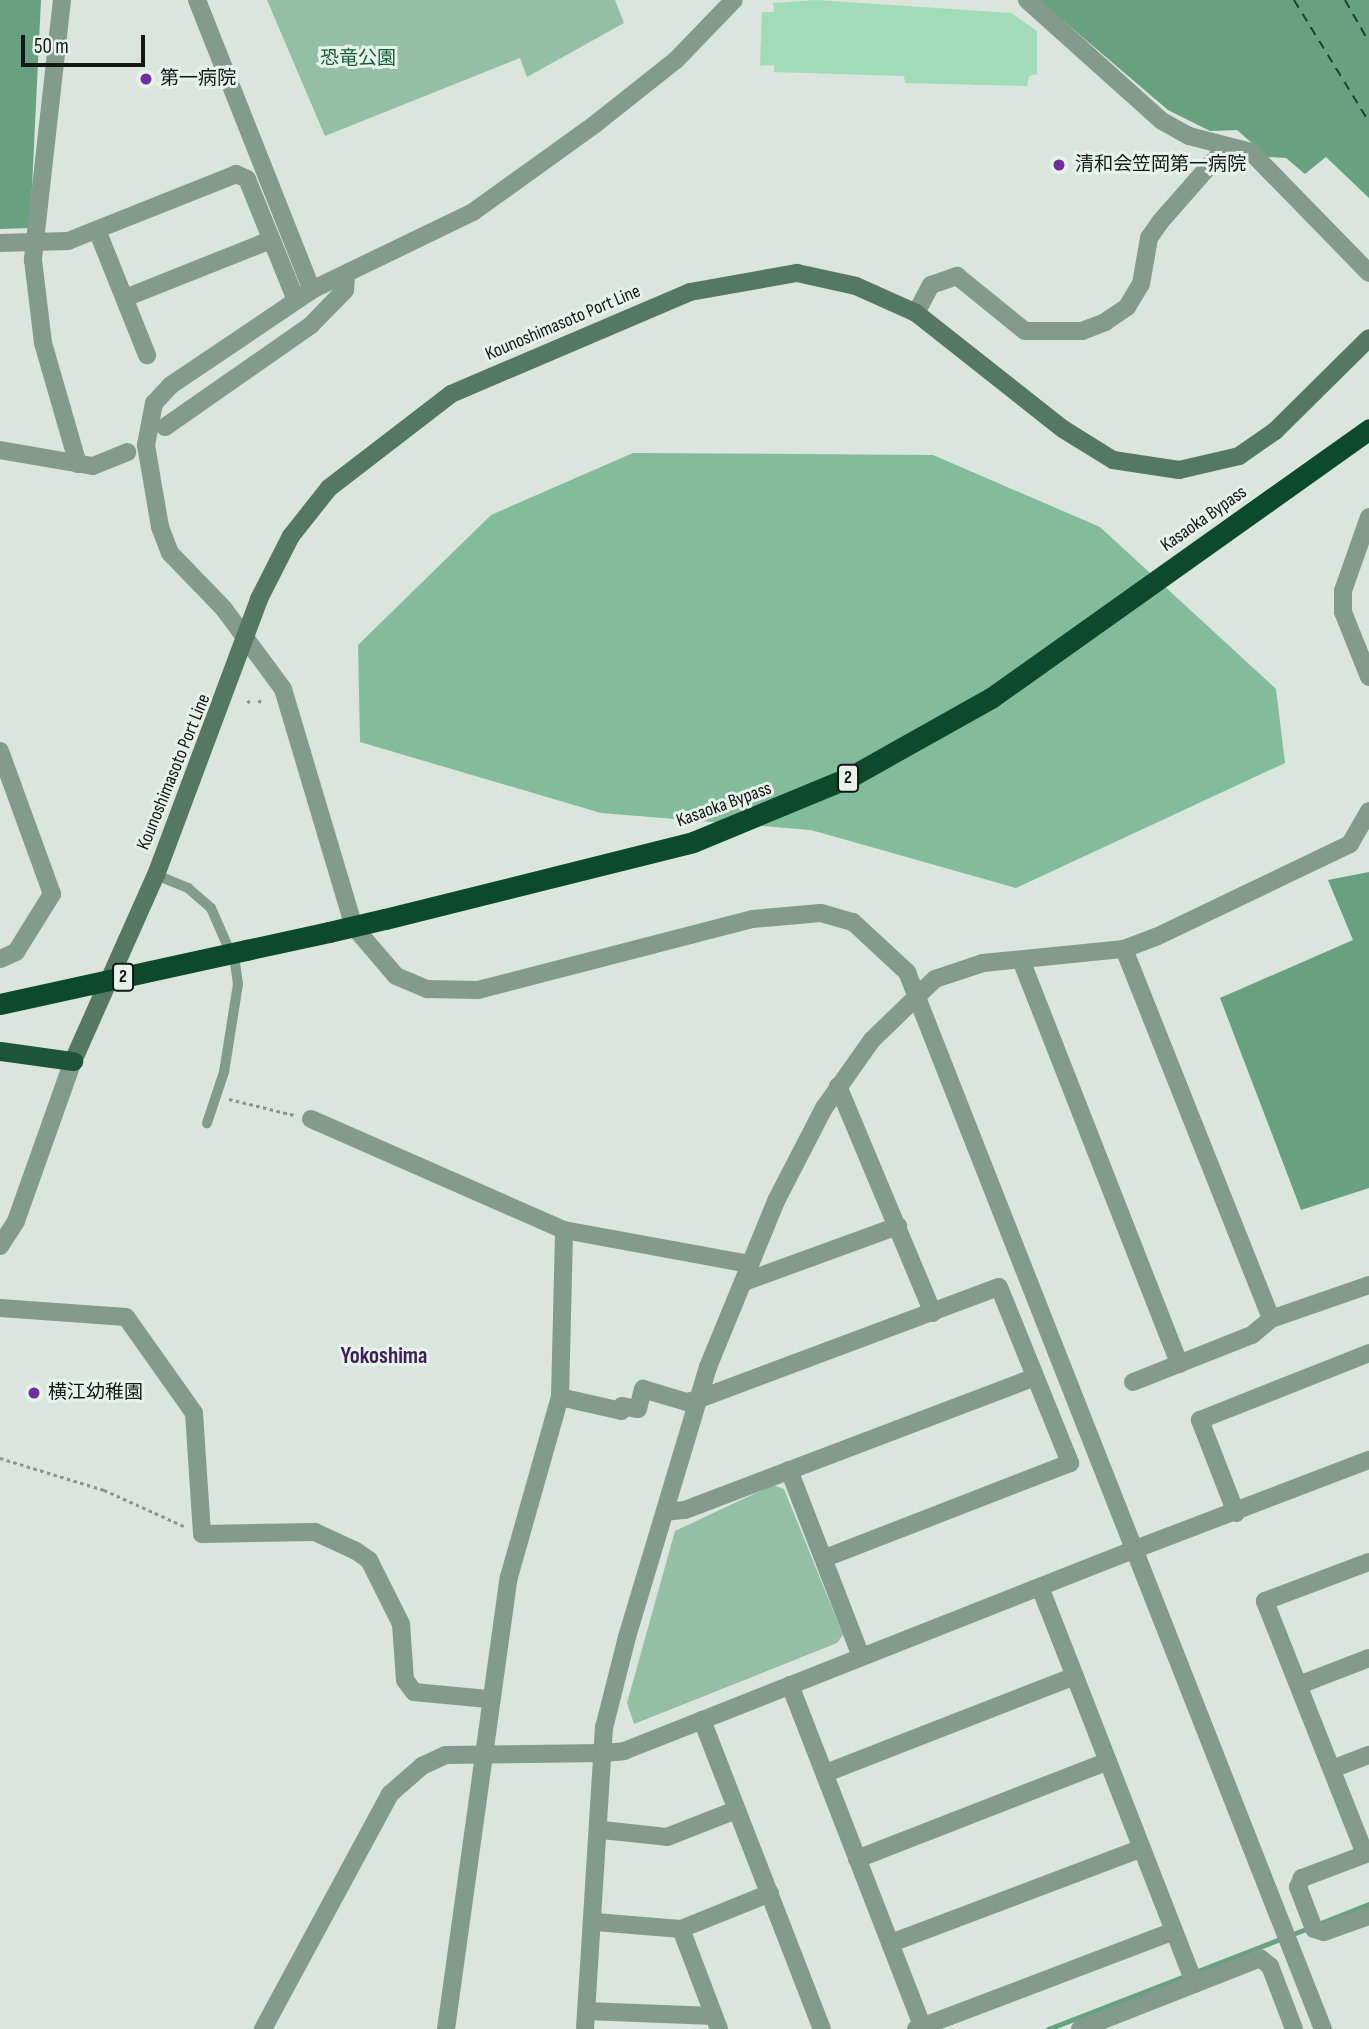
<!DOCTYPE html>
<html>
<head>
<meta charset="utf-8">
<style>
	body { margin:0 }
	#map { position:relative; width:1369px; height:2029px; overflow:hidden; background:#d9e5dd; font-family:"Sofia Sans Condensed","Noto Sans JP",sans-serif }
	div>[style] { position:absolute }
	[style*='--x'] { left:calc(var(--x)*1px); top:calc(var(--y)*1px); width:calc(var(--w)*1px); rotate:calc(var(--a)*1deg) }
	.green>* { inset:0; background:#93bfa4 }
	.forest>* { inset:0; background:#82bc9a }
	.water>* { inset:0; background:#68a180 }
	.stream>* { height:5px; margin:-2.5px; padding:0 2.5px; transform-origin:2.5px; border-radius:2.5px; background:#68a180 }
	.ferry>* { height:2px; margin-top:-1px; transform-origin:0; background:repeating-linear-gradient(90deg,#16442c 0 9px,transparent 0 16px) }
	.building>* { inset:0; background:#a1dcb8 }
	.path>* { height:2.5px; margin-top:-1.25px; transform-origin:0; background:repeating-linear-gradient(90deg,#8a938d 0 3.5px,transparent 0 7px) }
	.service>* { height:10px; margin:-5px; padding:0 5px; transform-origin:5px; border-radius:5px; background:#829b8c }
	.minor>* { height:18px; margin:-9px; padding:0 9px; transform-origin:9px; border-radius:9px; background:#829b8c }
	.tertiary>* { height:18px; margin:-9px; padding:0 9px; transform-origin:9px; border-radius:9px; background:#829b8c }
	.secondary>* { height:18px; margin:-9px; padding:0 9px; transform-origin:9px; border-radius:9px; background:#547863 }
	.trunk>* { height:19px; margin:-9.5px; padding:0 9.5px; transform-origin:9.5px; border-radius:9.5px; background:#1e543a }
	.motorway>* { height:21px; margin:-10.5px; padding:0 10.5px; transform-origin:10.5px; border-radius:10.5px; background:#0c4a2e }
	.motorway-bridge>* { height:21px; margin:-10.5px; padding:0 10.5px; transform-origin:10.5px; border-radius:10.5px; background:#0c4a2e }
	.dots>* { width:19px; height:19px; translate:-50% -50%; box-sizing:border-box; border:4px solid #e6f3eb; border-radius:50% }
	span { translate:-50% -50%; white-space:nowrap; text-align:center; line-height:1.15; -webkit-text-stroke:6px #e6f3eb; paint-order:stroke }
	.shield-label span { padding:2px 5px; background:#e6f3eb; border:2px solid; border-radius:5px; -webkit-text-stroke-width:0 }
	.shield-label { font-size:18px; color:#141815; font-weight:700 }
	.park-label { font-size:19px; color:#165b3a }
	.poi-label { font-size:19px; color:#141815 }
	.left { translate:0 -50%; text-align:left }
	.street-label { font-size:19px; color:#141815 }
	.quarter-label { font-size:23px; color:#3e1e56; font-weight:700 }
	.scale { position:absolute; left:21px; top:35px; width:124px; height:32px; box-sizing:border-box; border:4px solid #141815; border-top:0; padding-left:9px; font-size:21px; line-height:24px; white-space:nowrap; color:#141815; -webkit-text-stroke:5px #e6f3eb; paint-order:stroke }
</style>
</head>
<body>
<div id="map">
	<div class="green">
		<i style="clip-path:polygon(267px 0,615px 0,624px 23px,527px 77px,520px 58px,325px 136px)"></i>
		<i style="clip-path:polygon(773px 1485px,784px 1489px,843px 1635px,837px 1643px,634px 1724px,627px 1703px,675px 1531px)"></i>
	</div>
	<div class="forest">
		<i style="clip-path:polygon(633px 453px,933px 455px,1100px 527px,1276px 689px,1285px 763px,1016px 888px,811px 830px,601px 813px,360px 742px,358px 645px,491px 515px)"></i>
	</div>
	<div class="water">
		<i style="clip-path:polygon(0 0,41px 0,30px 228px,0 229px)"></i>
		<i style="clip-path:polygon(1039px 0,1369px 0,1369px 198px,1326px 157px,1305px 174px,1286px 158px,1268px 157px,1237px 130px,1210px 131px,1168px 110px)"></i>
		<i style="clip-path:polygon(1369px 872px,1369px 1188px,1301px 1210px,1220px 998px,1353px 940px,1328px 880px)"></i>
	</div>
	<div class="stream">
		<i style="--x:1318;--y:1924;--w:55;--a:-21.4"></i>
		<i style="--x:1048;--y:2029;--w:280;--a:-21.2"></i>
	</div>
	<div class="ferry">
		<i style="--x:1294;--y:0;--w:143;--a:58.4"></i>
		<i style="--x:1345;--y:0;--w:48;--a:60.3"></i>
	</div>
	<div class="building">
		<i style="clip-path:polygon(816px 0,1011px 13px,1037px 31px,1037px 74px,1029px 76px,1027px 86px,905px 83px,904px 76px,774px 72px,774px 65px,760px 66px,762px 12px,774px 12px,773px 3px)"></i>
	</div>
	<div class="path">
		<i style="--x:248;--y:700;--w:4;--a:63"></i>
		<i style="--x:259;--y:703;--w:4;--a:-76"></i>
		<i style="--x:229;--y:1099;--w:67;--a:13.8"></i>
		<i style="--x:0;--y:1458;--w:109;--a:17.1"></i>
		<i style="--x:104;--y:1490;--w:90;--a:24.3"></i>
	</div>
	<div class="service">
		<i style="--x:156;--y:875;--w:35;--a:22"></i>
		<i style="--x:188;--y:888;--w:30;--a:41"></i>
		<i style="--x:211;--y:908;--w:60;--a:66.4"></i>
		<i style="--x:235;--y:963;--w:21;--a:82"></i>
		<i style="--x:238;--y:984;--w:89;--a:99"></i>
		<i style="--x:224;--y:1072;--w:54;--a:108.4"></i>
	</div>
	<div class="minor">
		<i style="--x:62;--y:0;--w:262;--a:96.4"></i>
		<i style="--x:33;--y:260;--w:84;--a:83.1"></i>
		<i style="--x:43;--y:343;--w:126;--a:73.9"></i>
		<i style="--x:197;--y:0;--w:312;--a:68.4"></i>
		<i style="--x:1027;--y:0;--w:181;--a:41.9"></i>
		<i style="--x:1162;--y:121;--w:31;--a:29"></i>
		<i style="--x:1189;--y:136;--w:64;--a:14.5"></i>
		<i style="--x:1251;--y:152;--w:169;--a:45.7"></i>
		<i style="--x:594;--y:125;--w:105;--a:-38.4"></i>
		<i style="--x:676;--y:60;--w:83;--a:-46"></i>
		<i style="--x:97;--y:230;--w:135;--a:68.2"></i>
		<i style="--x:0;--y:243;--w:68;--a:-1.7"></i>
		<i style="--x:68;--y:241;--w:181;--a:-21.7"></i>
		<i style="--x:236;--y:174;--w:12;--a:24"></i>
		<i style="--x:247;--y:179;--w:131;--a:68"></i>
		<i style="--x:125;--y:298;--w:157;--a:-21.7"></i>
		<i style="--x:916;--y:313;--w:32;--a:-62"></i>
		<i style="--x:931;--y:285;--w:28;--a:-19"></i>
		<i style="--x:957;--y:276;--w:87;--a:39"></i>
		<i style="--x:1025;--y:331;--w:57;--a:0"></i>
		<i style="--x:1082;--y:331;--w:25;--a:-21"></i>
		<i style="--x:1105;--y:322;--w:27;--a:-34"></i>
		<i style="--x:1127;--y:307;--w:27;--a:-59"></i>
		<i style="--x:1141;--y:284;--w:47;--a:-80.1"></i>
		<i style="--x:1149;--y:238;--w:19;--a:-55"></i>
		<i style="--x:1160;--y:222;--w:100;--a:-48.7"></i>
		<i style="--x:165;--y:427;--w:178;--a:-34.9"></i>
		<i style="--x:311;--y:325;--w:49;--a:-45.8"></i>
		<i style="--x:345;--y:290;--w:16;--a:-86"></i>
		<i style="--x:0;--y:450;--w:94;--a:9.8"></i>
		<i style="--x:93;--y:466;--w:37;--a:-22"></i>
		<i style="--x:1369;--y:517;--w:78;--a:109.4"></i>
		<i style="--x:1343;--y:591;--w:21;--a:90"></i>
		<i style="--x:1343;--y:612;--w:70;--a:68.2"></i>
		<i style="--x:0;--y:751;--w:152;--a:70"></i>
		<i style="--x:52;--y:894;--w:68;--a:121.8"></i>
		<i style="--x:16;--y:952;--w:17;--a:156"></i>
		<i style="--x:1124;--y:949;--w:398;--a:68.3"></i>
		<i style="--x:1021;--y:960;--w:434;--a:68.6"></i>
		<i style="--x:838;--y:1086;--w:246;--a:67.3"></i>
		<i style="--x:311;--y:1119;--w:276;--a:23.7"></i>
		<i style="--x:564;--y:1230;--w:189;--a:10.4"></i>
		<i style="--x:744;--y:1282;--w:164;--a:-20"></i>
		<i style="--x:0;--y:1308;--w:126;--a:4.1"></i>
		<i style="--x:126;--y:1317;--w:118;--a:54.7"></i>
		<i style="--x:194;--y:1413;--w:121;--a:86.2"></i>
		<i style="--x:202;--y:1534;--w:113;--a:-1"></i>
		<i style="--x:315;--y:1532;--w:45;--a:24.9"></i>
		<i style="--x:356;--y:1551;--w:16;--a:35"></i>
		<i style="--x:369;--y:1560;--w:72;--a:63.4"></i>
		<i style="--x:401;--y:1624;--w:56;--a:85.9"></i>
		<i style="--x:405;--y:1680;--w:15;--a:53"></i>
		<i style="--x:414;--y:1692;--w:74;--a:5.4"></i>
		<i style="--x:1133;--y:1382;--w:128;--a:-21.6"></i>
		<i style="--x:1252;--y:1335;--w:25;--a:-40"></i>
		<i style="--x:1271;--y:1319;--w:104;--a:-19.1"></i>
		<i style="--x:560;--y:1397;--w:63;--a:12.9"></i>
		<i style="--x:621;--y:1411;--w:5;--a:-79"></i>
		<i style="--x:622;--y:1406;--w:16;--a:11"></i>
		<i style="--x:638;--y:1409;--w:21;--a:-76"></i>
		<i style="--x:643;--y:1389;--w:46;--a:16.5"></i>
		<i style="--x:687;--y:1402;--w:12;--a:-14"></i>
		<i style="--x:699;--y:1399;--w:320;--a:-20.5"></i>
		<i style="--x:999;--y:1287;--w:190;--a:68"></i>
		<i style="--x:1070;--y:1463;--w:263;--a:158.8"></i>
		<i style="--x:789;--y:1470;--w:200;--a:68.9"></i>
		<i style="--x:665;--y:1512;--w:20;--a:-6"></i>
		<i style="--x:685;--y:1510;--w:374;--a:-20.8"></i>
		<i style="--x:1236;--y:1513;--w:100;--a:-111.2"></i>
		<i style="--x:1200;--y:1420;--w:182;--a:-21.6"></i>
		<i style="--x:1133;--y:1550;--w:253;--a:-20.9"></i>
		<i style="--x:1040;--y:1587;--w:426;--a:68.7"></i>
		<i style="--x:790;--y:1685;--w:366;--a:68.8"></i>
		<i style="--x:1299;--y:1685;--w:75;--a:-21.1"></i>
		<i style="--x:702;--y:1720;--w:331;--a:68.8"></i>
		<i style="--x:1332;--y:1769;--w:40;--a:-21"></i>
		<i style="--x:826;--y:1773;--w:267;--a:-21.3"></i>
		<i style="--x:602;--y:1830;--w:65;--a:6.1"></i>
		<i style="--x:667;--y:1837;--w:74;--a:-21.4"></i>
		<i style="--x:1369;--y:1853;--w:72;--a:159.5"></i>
		<i style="--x:1302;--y:1878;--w:10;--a:114"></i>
		<i style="--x:1298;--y:1887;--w:45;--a:69.1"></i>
		<i style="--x:1314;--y:1929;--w:10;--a:17"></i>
		<i style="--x:1324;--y:1932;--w:48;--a:-19.6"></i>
		<i style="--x:1365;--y:1854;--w:272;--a:-111.6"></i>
		<i style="--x:1265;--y:1601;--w:111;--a:-20.6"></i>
		<i style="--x:857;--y:1859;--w:269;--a:-21.3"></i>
		<i style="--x:595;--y:1922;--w:86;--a:4.7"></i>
		<i style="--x:681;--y:1929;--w:96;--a:-22"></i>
		<i style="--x:681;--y:1929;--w:107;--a:69.2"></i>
		<i style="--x:891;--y:1943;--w:268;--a:-20.7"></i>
		<i style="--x:586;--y:2011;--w:128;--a:2.2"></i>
		<i style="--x:263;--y:2029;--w:267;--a:-61.6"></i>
		<i style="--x:390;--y:1794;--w:43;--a:-41.2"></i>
		<i style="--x:422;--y:1766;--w:26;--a:-25"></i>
		<i style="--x:446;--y:1755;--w:157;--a:-0.7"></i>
		<i style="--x:446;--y:2029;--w:456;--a:-82.1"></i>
		<i style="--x:509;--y:1577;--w:187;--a:-74.2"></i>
		<i style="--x:560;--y:1397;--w:167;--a:-88.6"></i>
		<i style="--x:585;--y:2029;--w:302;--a:-86.4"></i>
		<i style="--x:604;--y:1728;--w:94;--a:-75.8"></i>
		<i style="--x:627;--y:1637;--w:282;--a:-73.3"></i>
		<i style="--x:708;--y:1367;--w:179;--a:-67.7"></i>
		<i style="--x:776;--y:1201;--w:105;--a:-62.7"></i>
		<i style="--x:824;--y:1108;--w:83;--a:-54.8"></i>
		<i style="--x:872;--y:1040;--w:88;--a:-44.1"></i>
		<i style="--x:935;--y:979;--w:51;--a:-18.4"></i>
		<i style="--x:983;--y:963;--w:142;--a:-5.7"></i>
		<i style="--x:1124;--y:949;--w:34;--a:-21"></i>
		<i style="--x:1156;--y:937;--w:215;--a:-25.6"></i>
		<i style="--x:1350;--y:844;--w:38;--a:-60"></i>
		<i style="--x:916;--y:2029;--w:276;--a:-20.8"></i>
		<i style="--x:1080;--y:2029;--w:193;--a:-21.5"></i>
		<i style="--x:1260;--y:1958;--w:13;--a:39"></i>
		<i style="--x:1270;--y:1966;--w:67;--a:69.1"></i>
	</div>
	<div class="tertiary">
		<i style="--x:594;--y:125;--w:149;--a:144.3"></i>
		<i style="--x:473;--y:212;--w:179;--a:154.2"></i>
		<i style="--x:312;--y:290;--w:170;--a:146"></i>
		<i style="--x:171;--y:385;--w:25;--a:133"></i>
		<i style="--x:154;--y:403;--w:43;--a:100.8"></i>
		<i style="--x:146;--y:445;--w:83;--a:80.3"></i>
		<i style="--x:160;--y:527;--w:28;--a:69"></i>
		<i style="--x:170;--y:553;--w:78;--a:46"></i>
		<i style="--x:224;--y:609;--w:99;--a:53.6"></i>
		<i style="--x:283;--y:689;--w:248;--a:73.4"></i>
		<i style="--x:354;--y:927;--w:65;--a:49.4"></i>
		<i style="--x:396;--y:976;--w:34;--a:23"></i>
		<i style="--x:427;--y:989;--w:51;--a:1.1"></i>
		<i style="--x:478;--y:990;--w:283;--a:-14.5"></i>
		<i style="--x:752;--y:919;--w:69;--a:-5"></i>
		<i style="--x:821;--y:913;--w:33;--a:16"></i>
		<i style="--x:853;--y:922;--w:74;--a:42.8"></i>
		<i style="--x:907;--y:972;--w:1136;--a:68.52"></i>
		<i style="--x:0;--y:1246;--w:30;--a:-57"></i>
		<i style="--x:16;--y:1221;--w:170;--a:-70.4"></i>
		<i style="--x:603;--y:1753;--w:21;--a:-5"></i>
		<i style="--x:624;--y:1751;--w:547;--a:-21.55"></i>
	</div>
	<div class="secondary">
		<i style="--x:73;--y:1061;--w:204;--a:-66"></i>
		<i style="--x:156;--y:875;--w:295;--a:-69.5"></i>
		<i style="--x:259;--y:599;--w:71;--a:-63.1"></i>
		<i style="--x:291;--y:536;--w:61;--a:-51.6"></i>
		<i style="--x:329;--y:488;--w:154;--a:-37.6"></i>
		<i style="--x:451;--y:394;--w:260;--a:-23.1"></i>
		<i style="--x:690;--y:292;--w:109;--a:-10.1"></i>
		<i style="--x:797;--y:273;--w:60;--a:12.4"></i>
		<i style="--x:856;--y:286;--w:66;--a:24.2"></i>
		<i style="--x:916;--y:313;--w:187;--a:38.3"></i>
		<i style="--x:1063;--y:429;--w:59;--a:31.8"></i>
		<i style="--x:1113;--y:460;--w:67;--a:8.6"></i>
		<i style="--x:1179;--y:470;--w:62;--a:-13.1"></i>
		<i style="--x:1239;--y:456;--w:44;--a:-34.8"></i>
		<i style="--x:1275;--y:431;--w:132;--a:-44.7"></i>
	</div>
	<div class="trunk">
		<i style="--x:0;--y:1051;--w:74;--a:7.8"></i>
	</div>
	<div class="motorway">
		<i style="--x:385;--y:919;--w:317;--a:-14"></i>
		<i style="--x:693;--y:842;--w:170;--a:-22.5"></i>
		<i style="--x:850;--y:777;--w:162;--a:-29.3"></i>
		<i style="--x:991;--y:698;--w:464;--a:-35.4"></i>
		<i style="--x:246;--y:950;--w:85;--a:-12.2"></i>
	</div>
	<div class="motorway-bridge">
		<i style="--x:329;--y:932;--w:57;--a:-13.1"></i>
		<i style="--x:0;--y:1004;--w:252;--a:-12.4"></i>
	</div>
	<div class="dots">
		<i style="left:146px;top:79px;background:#712ca0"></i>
		<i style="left:1059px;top:165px;background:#712ca0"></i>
		<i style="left:34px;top:1393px;background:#712ca0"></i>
	</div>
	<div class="shield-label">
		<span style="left:848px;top:778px">2</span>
		<span style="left:123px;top:977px">2</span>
	</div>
	<div class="park-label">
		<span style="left:358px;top:59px">恐竜公園</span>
	</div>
	<div class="poi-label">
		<span class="left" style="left:160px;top:79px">第一病院</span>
		<span class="left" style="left:1075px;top:165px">清和会笠岡第一病院</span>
		<span class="left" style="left:48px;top:1393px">横江幼稚園</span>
	</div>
	<div class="street-label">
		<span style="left:563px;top:323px;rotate:-23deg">Kounoshimasoto Port Line</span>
		<span style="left:1204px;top:519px;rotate:-35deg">Kasaoka Bypass</span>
		<span style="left:174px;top:772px;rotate:-68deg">Kounoshimasoto Port Line</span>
		<span style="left:724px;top:805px;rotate:-20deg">Kasaoka Bypass</span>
	</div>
	<div class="quarter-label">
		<span style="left:384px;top:1356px">Yokoshima</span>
	</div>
	<div class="scale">50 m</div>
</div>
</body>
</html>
